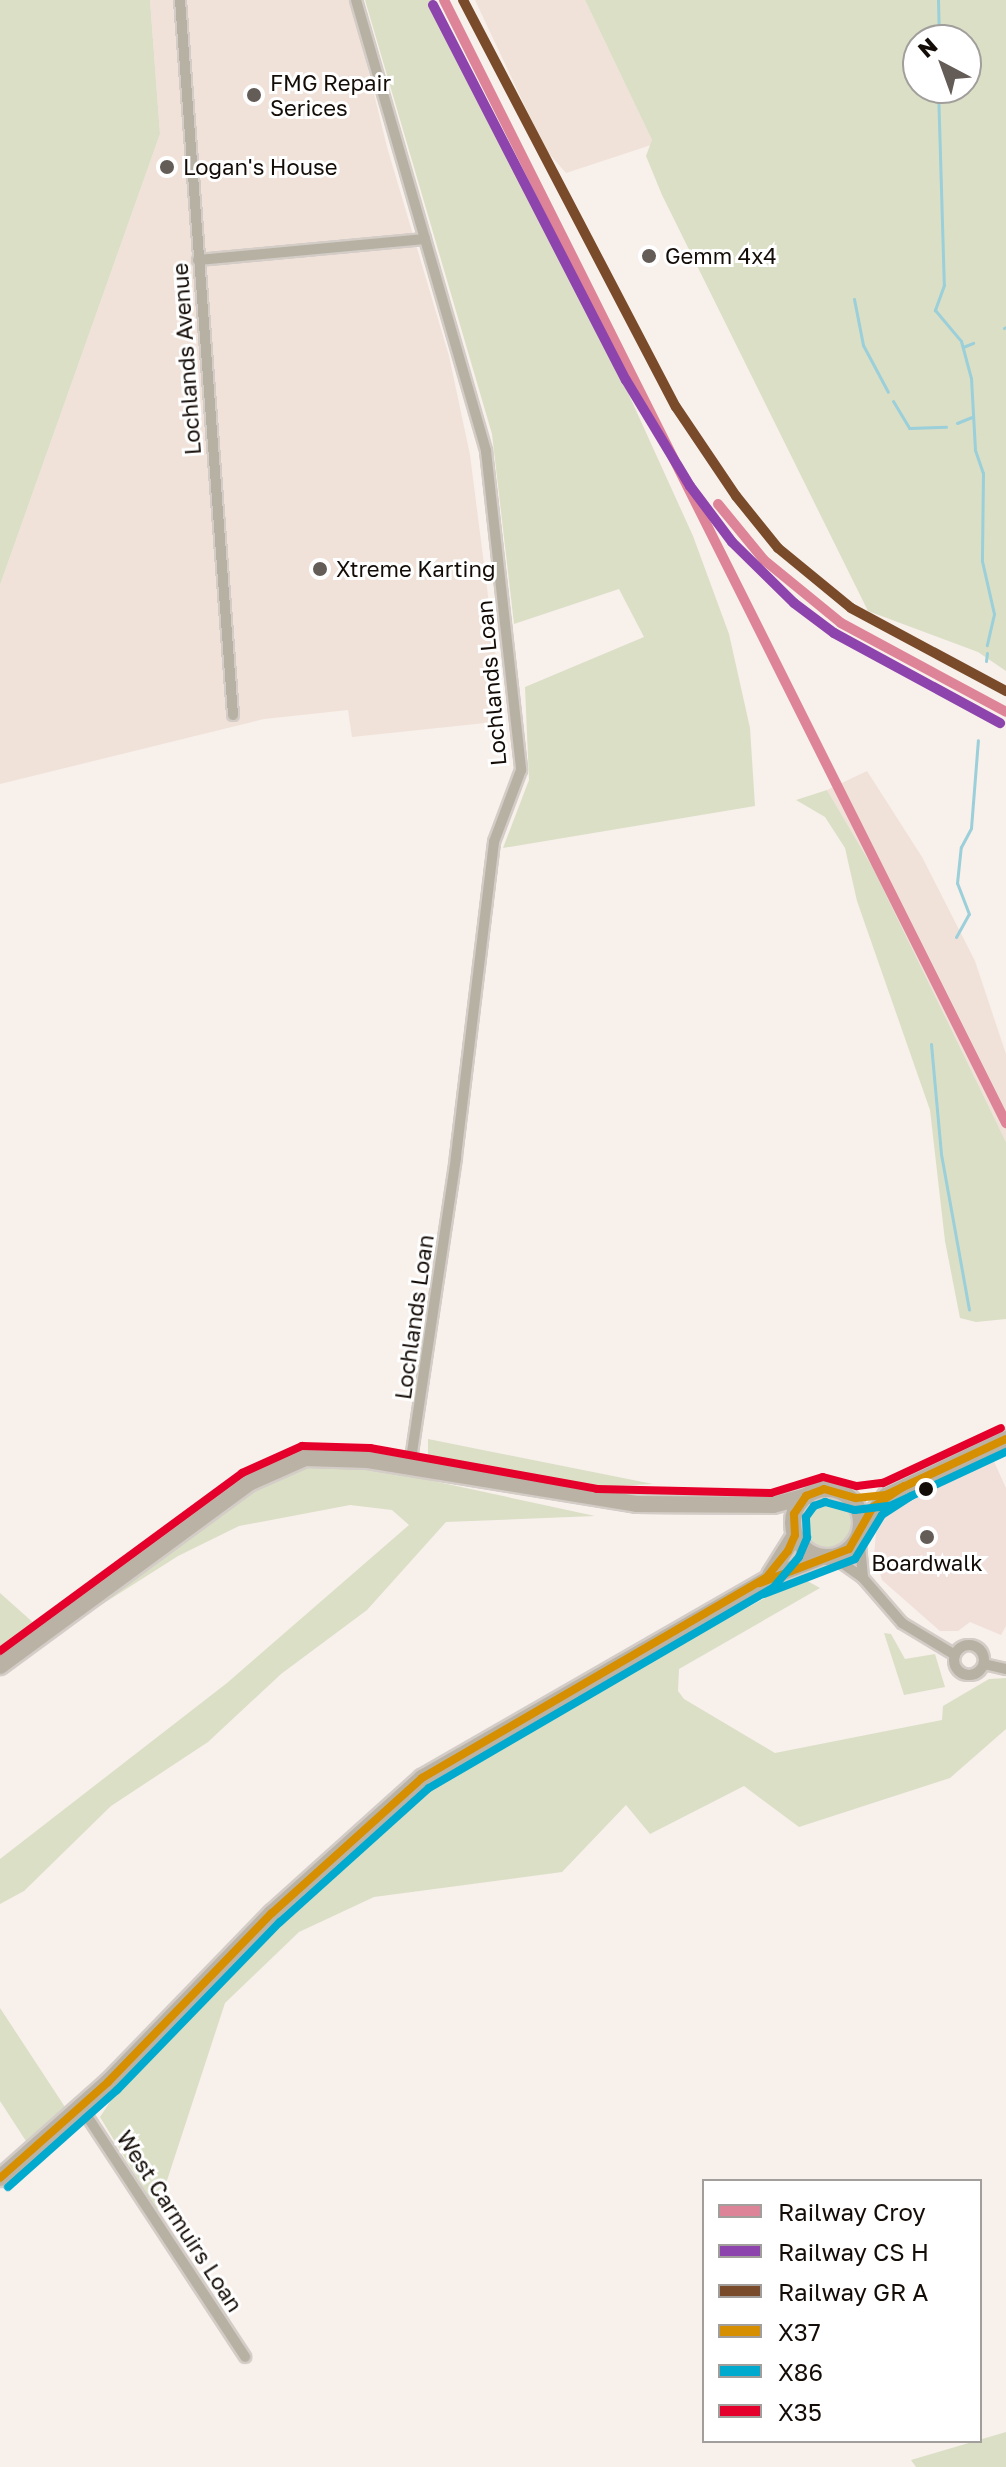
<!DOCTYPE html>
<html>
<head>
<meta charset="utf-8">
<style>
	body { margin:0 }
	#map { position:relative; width:1006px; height:2467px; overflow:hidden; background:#f8f0eb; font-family:"Golos Text",sans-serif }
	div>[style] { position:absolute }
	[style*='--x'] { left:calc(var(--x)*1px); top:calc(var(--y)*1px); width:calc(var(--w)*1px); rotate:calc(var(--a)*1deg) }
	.commercial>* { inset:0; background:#f1dfda }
	.built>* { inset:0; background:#f0e2d9 }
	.green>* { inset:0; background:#dbdfc6 }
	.round { border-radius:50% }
	.stream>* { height:3px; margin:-1.5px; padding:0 1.5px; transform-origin:1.5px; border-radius:1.5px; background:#9bcfd9 }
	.roads { filter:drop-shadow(2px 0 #d3ccc7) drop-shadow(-2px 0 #d3ccc7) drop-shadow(0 2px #d3ccc7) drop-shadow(0 -2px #d3ccc7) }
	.minor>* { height:10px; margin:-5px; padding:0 5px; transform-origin:5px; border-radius:5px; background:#b7b1a3 }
	.minor>.ring { margin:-5px; padding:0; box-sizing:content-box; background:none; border:10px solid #b7b1a3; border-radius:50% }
	.primary>* { height:16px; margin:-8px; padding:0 8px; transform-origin:8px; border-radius:8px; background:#bab3a5 }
	.primary>.ring { margin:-8px; padding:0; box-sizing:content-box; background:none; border:16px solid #bab3a5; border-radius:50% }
	.bus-1>* { height:8px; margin:-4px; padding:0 4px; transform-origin:4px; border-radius:4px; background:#d58f01 }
	.bus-2>* { height:8px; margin:-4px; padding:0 4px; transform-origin:4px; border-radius:4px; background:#00a9ce }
	.bus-3>* { height:8px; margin:-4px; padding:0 4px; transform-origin:4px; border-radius:4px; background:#e4002b }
	.rail-1>* { height:10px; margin:-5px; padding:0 5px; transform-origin:5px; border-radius:5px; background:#de8498 }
	.rail-2>* { height:10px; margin:-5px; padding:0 5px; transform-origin:5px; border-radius:5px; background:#8e44ad }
	.rail-3>* { height:10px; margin:-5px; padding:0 5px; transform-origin:5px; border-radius:5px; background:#7a4b2a }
	.dots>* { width:22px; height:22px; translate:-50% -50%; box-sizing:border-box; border:4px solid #fff; border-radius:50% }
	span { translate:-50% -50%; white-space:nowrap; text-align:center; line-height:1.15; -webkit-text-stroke:6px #fff; paint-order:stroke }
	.poi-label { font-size:22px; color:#140c07 }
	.left { translate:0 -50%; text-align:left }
	.street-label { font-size:22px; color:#140c07 }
	.legend { position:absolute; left:702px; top:2179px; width:280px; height:264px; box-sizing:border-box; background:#fff; border:2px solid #a19e9c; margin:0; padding:10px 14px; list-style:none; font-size:24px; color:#140c07 }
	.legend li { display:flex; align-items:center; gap:16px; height:40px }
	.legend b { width:40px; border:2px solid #a19e9c }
	.north { position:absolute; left:902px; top:24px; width:80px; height:80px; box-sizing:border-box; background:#fff; border:2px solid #a19e9c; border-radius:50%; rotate:319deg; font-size:22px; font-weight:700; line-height:32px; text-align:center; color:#140c07 }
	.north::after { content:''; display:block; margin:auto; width:28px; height:36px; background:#645c57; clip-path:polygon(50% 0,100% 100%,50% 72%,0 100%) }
</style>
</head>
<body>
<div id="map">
	<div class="commercial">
		<i style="clip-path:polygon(992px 1457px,1006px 1488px,1006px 1626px,1001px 1635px,970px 1622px,958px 1631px,940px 1631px,882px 1580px,874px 1555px,876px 1533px,887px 1514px)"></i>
	</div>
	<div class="built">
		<i style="clip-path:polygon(150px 0,351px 0,387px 147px,449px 356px,470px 455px,504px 721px,352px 737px,348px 710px,264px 719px,0 784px,0 585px,160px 134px)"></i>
		<i style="clip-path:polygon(475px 0,585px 0,654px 144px,566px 173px,545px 149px)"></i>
		<i style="clip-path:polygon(867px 771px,922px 857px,975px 961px,1006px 1054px,1006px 1142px,873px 868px,827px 790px)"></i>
	</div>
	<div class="green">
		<i style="clip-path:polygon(0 0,150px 0,160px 134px,0 585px)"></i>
		<i style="clip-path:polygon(365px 0,433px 0,604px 340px,693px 536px,729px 634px,750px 728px,755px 806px,503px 848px,529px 780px,525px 687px,644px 637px,619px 589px,514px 624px,492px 434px)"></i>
		<i style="clip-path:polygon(evenodd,585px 0,1006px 0,1006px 671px,978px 652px,868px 611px,662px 195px,646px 156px,652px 140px,585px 0,918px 40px,966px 40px,966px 88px,918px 88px,918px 40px)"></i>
		<i style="clip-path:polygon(827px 790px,873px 868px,1006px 1142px,1006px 1319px,976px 1322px,960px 1318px,945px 1241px,930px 1110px,857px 901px,845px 848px,825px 817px,796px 800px)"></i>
		<i style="clip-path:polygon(428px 1439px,653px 1484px,595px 1487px,443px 1464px,428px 1459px)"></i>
		<i style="clip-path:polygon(311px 1466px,373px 1468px,595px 1516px,446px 1522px,367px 1610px,281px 1674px,208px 1742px,111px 1806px,24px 1891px,0 1904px,0 1859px,227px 1683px,409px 1525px,392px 1510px,350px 1505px,239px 1526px,178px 1556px,79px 1619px,255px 1489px)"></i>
		<i class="round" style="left:801px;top:1499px;width:50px;height:50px"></i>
		<i style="clip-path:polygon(802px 1578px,820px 1588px,679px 1669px,678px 1691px,684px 1699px,775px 1753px,942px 1720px,943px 1706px,989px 1679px,1006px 1678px,1006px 1729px,950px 1778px,799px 1827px,744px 1786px,650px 1834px,626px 1805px,562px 1872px,374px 1897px,299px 1932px,225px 2003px,157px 2211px,100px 2117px,129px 2073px,255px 1943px,433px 1778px)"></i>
		<i style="clip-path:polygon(0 1593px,37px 1626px,0 1653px)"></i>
		<i style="clip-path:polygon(884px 1633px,891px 1634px,905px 1659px,935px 1654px,945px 1687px,904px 1695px)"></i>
		<i style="clip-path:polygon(0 2008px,65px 2107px,26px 2141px,0 2101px)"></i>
		<i style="clip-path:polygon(1006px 2432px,1006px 2467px,916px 2467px,911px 2460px)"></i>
	</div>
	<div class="stream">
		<i style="--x:938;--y:0;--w:40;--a:88.6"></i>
		<i style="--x:938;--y:88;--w:197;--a:88.3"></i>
		<i style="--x:944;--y:285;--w:27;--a:110"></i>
		<i style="--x:935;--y:310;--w:40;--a:50"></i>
		<i style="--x:961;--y:341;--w:38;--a:75"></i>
		<i style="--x:971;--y:378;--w:72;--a:86.8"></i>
		<i style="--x:975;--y:450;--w:24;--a:71"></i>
		<i style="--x:983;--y:473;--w:88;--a:90.7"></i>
		<i style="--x:982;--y:561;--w:54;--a:77.2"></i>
		<i style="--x:994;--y:614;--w:32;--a:103"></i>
		<i style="--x:854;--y:299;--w:47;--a:78.9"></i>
		<i style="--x:863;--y:345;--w:53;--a:62"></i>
		<i style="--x:1004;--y:328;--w:2;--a:-27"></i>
		<i style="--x:963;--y:347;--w:11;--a:-22"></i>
		<i style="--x:893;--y:401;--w:31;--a:59"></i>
		<i style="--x:909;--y:428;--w:37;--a:-2"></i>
		<i style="--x:957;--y:423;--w:16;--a:-22"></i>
		<i style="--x:986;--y:661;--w:8;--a:-83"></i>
		<i style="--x:956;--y:937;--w:26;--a:-61"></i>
		<i style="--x:969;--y:914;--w:33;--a:-111"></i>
		<i style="--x:957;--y:883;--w:36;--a:-84"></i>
		<i style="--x:961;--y:847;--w:21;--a:-62"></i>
		<i style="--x:971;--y:828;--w:88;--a:-85.5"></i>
		<i style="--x:931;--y:1044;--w:110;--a:84.8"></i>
		<i style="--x:941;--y:1154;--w:158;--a:79.8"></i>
	</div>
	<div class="roads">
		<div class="minor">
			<i style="--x:180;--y:0;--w:717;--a:85.76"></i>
			<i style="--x:356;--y:0;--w:469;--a:73.9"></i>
			<i style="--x:486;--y:451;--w:321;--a:83.7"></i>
			<i style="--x:521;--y:770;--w:77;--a:110.6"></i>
			<i style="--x:494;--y:842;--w:318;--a:96.9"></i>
			<i style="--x:456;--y:1158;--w:311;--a:98.5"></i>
			<i style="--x:198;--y:260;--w:228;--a:-5.3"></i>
			<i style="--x:859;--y:1534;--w:44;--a:84.8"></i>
			<i style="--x:832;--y:1556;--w:38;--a:35"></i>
			<i style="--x:863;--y:1578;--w:60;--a:49.1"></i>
			<i style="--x:902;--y:1623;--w:62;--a:31.1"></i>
			<i class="ring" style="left:954px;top:1645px;width:20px;height:20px"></i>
			<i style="--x:984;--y:1664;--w:23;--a:13"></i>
			<i style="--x:81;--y:2107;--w:299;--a:56.7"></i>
		</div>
		<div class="primary">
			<i class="ring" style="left:793px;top:1489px;width:52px;height:52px"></i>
			<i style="--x:861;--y:1528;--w:41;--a:-52"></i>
			<i style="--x:886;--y:1496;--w:133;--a:-25.4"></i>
			<i style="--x:770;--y:1575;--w:47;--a:-58"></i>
			<i style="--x:0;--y:1666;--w:309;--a:-36.3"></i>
			<i style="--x:249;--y:1483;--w:61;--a:-24.1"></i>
			<i style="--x:305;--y:1458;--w:63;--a:1.8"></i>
			<i style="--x:368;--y:1460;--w:272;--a:9.3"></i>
			<i style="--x:636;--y:1504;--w:137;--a:0.4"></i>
			<i style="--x:773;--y:1505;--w:34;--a:-15"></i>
			<i style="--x:0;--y:2178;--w:144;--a:-41.6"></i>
			<i style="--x:108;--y:2082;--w:235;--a:-45.9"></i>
			<i style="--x:272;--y:1913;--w:202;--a:-42"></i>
			<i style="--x:422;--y:1778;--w:403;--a:-29.9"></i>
			<i style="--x:771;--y:1577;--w:55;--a:-21.4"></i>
		</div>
	</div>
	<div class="bus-1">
		<i style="--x:760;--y:1583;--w:95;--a:-20.9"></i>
		<i style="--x:849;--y:1549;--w:48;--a:-60.3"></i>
		<i style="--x:873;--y:1507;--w:37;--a:-34"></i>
		<i style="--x:0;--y:2178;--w:144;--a:-41.6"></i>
		<i style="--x:108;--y:2082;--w:235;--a:-45.9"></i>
		<i style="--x:272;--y:1913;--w:202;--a:-42"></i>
		<i style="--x:422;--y:1778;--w:398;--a:-30.2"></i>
		<i style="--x:766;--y:1578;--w:35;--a:-51"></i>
		<i style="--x:788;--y:1551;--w:17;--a:-66"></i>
		<i style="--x:795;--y:1535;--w:21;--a:-93"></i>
		<i style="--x:794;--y:1514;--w:22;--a:-56"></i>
		<i style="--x:806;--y:1496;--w:19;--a:-21"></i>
		<i style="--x:824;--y:1489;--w:33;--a:16"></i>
		<i style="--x:856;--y:1498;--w:30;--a:-6"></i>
		<i style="--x:886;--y:1495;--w:132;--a:-25"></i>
	</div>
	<div class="bus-2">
		<i style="--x:764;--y:1594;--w:97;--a:-21"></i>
		<i style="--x:855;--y:1559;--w:52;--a:-58.5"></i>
		<i style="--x:882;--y:1515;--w:35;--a:-33"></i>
		<i style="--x:8;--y:2187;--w:146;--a:-41.7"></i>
		<i style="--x:117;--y:2090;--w:234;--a:-45.9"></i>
		<i style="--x:280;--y:1922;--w:200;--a:-42"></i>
		<i style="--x:429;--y:1788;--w:398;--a:-30.2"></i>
		<i style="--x:773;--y:1588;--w:40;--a:-50"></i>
		<i style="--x:799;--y:1557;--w:21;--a:-67"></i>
		<i style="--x:807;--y:1538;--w:21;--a:-93"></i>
		<i style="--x:806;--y:1517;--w:14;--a:-54"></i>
		<i style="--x:814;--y:1506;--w:12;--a:-20"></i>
		<i style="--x:825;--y:1502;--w:31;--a:15"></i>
		<i style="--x:855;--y:1510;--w:35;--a:-7"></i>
		<i style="--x:890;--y:1506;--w:128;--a:-25"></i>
	</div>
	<div class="bus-3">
		<i style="--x:0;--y:1651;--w:300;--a:-36.3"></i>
		<i style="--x:242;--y:1473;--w:66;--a:-24.2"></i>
		<i style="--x:302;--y:1446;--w:68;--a:1.7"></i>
		<i style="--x:370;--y:1448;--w:231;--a:10.2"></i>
		<i style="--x:597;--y:1489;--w:174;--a:1.3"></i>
		<i style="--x:771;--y:1493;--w:54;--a:-17.1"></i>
		<i style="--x:823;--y:1477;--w:35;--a:15"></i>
		<i style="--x:857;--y:1486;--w:26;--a:-7"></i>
		<i style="--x:883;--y:1483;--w:130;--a:-25"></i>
	</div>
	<div class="rail-1">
		<i style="--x:444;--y:0;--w:1256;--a:63.41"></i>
		<i style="--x:718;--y:504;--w:72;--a:50.6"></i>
		<i style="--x:764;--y:560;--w:99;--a:39.3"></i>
		<i style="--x:841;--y:623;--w:187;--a:28.3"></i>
	</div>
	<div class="rail-2">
		<i style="--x:433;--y:5;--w:422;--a:62.8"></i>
		<i style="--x:626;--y:380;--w:124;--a:58.9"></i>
		<i style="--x:690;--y:486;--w:70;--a:53.1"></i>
		<i style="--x:732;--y:542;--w:87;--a:44.5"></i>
		<i style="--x:794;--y:603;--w:50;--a:36.9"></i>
		<i style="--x:834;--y:633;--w:189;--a:28.5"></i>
	</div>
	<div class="rail-3">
		<i style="--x:463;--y:0;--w:459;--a:62.4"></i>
		<i style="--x:676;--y:407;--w:107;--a:56"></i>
		<i style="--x:736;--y:496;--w:67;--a:51.1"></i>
		<i style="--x:778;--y:548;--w:94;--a:39.4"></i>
		<i style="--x:851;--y:608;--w:176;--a:28.2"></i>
	</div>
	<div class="dots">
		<i style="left:254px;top:95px;background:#645c57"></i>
		<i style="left:167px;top:167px;background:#645c57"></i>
		<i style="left:649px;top:256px;background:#645c57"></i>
		<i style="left:320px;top:569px;background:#645c57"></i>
		<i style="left:926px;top:1489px;background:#140c07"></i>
		<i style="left:927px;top:1537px;background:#645c57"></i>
	</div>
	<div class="poi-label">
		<span class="left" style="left:270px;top:95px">FMG Repair<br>Serices</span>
		<span class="left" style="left:183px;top:167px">Logan's House</span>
		<span class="left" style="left:665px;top:256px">Gemm 4x4</span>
		<span class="left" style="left:336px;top:569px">Xtreme Karting</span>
		<span style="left:927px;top:1563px">Boardwalk</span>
	</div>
	<div class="street-label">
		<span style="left:186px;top:359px;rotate:-94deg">Lochlands Avenue</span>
		<span style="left:491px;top:683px;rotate:-95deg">Lochlands Loan</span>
		<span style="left:414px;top:1317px;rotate:-82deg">Lochlands Loan</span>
		<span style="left:180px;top:2221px;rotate:57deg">West Carmuirs Loan</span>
	</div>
	<ul class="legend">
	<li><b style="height:10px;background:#de8498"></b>Railway Croy</li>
	<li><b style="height:10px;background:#8e44ad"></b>Railway CS H</li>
	<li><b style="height:10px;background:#7a4b2a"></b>Railway GR A</li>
	<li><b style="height:10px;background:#d58f01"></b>X37</li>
	<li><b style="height:10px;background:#00a9ce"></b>X86</li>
	<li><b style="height:10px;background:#e4002b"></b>X35</li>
	</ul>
	<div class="north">N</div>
</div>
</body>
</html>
